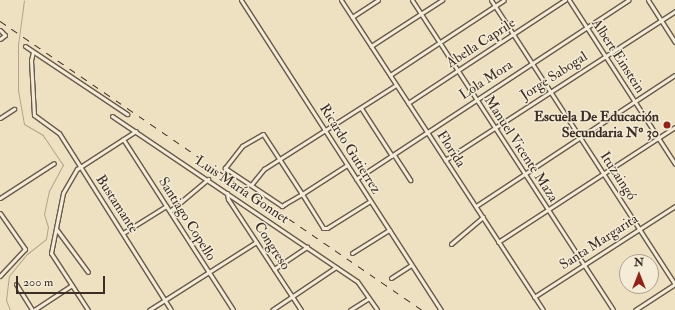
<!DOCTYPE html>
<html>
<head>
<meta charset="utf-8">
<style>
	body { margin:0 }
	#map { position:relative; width:675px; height:310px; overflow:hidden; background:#eee1c1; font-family:"IM FELL Double Pica",serif }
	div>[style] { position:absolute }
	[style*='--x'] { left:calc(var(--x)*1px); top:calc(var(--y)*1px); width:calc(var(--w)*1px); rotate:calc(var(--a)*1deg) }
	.stream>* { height:1px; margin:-0.5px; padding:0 0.5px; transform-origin:0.5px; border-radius:0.5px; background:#b1a48c }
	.roads { filter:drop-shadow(1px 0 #685a4c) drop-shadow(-1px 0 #685a4c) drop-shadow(0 1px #685a4c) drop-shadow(0 -1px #685a4c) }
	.minor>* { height:3px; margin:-1.5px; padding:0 1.5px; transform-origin:1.5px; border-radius:1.5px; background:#f4ecd7 }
	.rail>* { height:1px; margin-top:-0.5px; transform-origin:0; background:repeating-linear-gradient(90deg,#3c2d25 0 7px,transparent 0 14px) }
	.dots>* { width:11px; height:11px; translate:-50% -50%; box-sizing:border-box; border:2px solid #f4ecd7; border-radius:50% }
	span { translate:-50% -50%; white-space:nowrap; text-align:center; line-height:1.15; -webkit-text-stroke:3px #f4ecd7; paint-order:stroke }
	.street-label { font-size:14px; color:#3c2d25 }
	.poi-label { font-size:14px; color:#3c2d25; font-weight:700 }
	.right { translate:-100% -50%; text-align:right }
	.north { position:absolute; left:619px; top:254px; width:40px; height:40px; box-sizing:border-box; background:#f4ecd7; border:1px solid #aaa090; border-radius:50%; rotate:0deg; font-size:11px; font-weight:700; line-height:16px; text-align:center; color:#3c2d25 }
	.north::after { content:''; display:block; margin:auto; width:14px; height:18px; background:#8f2418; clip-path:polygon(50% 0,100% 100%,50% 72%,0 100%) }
	.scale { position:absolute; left:16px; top:276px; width:89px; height:18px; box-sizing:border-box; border:2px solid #3c2d25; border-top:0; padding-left:5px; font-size:12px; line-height:14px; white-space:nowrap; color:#3c2d25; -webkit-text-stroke:3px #f4ecd7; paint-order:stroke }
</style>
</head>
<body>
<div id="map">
	<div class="stream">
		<i style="--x:10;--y:310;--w:11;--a:-112"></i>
		<i style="--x:6;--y:300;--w:24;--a:-83"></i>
		<i style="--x:9;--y:276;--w:28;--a:-51"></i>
		<i style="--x:27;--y:254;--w:24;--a:-38"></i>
		<i style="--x:46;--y:239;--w:12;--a:-81"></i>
		<i style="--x:48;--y:227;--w:14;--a:-107"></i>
		<i style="--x:44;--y:214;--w:24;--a:-78"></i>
		<i style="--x:49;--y:191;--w:30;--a:-62"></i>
		<i style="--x:63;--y:165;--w:36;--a:-124"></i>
		<i style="--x:43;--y:135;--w:22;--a:-150"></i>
		<i style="--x:24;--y:124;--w:34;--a:-100"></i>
		<i style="--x:18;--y:91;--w:46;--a:-90"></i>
		<i style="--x:18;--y:45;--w:45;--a:-82.4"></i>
	</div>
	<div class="roads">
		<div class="minor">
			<i style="--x:241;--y:0;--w:369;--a:57.2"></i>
			<i style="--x:341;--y:0;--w:370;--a:56.9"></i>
			<i style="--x:412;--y:0;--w:369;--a:57"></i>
			<i style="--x:491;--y:0;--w:338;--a:57.1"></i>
			<i style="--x:569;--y:0;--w:195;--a:57.1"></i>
			<i style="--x:648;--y:0;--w:50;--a:57.3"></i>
			<i style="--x:352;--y:17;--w:31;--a:-33"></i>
			<i style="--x:0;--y:30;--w:7;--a:45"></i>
			<i style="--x:5;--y:35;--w:6;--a:141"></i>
			<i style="--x:25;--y:46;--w:123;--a:33.7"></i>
			<i style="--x:371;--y:46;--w:85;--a:-32.9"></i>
			<i style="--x:33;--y:52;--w:8;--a:104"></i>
			<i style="--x:31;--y:60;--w:55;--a:86.9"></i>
			<i style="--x:34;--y:115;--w:31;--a:36"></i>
			<i style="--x:59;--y:133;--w:209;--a:57.7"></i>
			<i style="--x:390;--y:75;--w:136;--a:-33.3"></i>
			<i style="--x:408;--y:103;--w:188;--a:-33.3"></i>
			<i style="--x:361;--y:108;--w:57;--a:57.1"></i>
			<i style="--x:112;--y:116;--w:295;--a:34"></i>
			<i style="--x:357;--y:281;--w:35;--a:55"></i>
			<i style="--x:0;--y:118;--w:17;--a:-33"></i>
			<i style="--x:123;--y:139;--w:203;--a:57.2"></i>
			<i style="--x:394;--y:155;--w:30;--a:57"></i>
			<i style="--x:445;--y:160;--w:274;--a:-32.9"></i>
			<i style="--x:347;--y:165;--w:54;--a:147.2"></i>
			<i style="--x:302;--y:194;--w:20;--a:150"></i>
			<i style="--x:285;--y:204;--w:4;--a:146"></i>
			<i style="--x:282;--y:206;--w:69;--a:-146.3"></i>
			<i style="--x:225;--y:168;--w:28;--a:-52"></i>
			<i style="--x:242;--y:146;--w:24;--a:-30"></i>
			<i style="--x:263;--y:134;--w:72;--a:57"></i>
			<i style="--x:302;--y:194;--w:40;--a:58"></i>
			<i style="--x:323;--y:228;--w:4;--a:0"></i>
			<i style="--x:327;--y:228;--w:51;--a:-32.1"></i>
			<i style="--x:356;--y:179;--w:326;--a:-33.3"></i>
			<i style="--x:251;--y:185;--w:21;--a:-51"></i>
			<i style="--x:264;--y:169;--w:156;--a:-32.5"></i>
			<i style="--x:227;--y:193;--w:6;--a:81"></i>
			<i style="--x:228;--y:199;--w:133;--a:56.7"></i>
			<i style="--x:0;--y:198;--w:64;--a:-32.9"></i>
			<i style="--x:476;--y:206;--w:238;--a:-33.4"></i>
			<i style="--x:170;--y:211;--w:50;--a:-40.1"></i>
			<i style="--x:0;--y:213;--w:44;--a:55.2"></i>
			<i style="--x:25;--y:249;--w:37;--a:133"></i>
			<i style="--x:57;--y:230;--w:52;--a:53.6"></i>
			<i style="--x:123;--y:233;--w:51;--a:-32.1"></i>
			<i style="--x:498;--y:242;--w:211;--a:-33"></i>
			<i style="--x:451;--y:244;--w:42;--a:-40.2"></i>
			<i style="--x:352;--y:253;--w:44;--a:-31.9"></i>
			<i style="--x:274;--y:269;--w:40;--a:-34"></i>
			<i style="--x:391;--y:278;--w:24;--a:-33"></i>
			<i style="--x:16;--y:284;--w:31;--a:58"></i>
			<i style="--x:534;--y:297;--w:168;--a:-32.8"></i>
			<i style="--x:34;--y:310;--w:45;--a:-33.3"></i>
			<i style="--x:88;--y:310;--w:68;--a:-123"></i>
			<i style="--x:51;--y:253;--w:61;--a:-78.7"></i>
			<i style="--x:63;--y:193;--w:28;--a:-60"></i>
			<i style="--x:77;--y:169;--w:70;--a:-32.8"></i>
			<i style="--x:149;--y:310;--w:127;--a:-32.4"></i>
			<i style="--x:272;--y:310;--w:77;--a:-33.9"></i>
			<i style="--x:350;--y:310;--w:22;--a:-32"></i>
			<i style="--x:635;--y:310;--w:48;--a:-33"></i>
		</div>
	</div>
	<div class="rail">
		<i style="--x:0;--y:21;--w:511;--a:34.4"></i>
	</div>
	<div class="dots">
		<i style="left:667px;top:125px;background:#8f2418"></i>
	</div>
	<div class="street-label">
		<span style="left:481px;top:43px;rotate:-33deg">Abella Caprile</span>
		<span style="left:618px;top:56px;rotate:57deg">Albert Einstein</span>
		<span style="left:554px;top:76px;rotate:-33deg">Jorge Sabogal</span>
		<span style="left:486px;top:80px;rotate:-33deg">Lola Mora</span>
		<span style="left:350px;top:149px;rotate:58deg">Ricardo Gutierrez</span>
		<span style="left:451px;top:149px;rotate:57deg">Florida</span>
		<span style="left:521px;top:149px;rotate:57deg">Manuel Vicente Maza</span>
		<span style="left:618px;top:176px;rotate:57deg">Ituzaingó</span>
		<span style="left:242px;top:190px;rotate:34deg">Luis María Gonnet</span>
		<span style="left:117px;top:204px;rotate:57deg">Bustamante</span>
		<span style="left:187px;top:219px;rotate:58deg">Santiago Copello</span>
		<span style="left:599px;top:242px;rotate:-33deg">Santa Margarita</span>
		<span style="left:272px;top:246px;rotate:57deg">Congreso</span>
	</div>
	<div class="poi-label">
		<span class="right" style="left:659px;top:125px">Escuela De Educación<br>Secundaria Nº 30</span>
	</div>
	<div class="north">N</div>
	<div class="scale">200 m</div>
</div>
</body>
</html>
